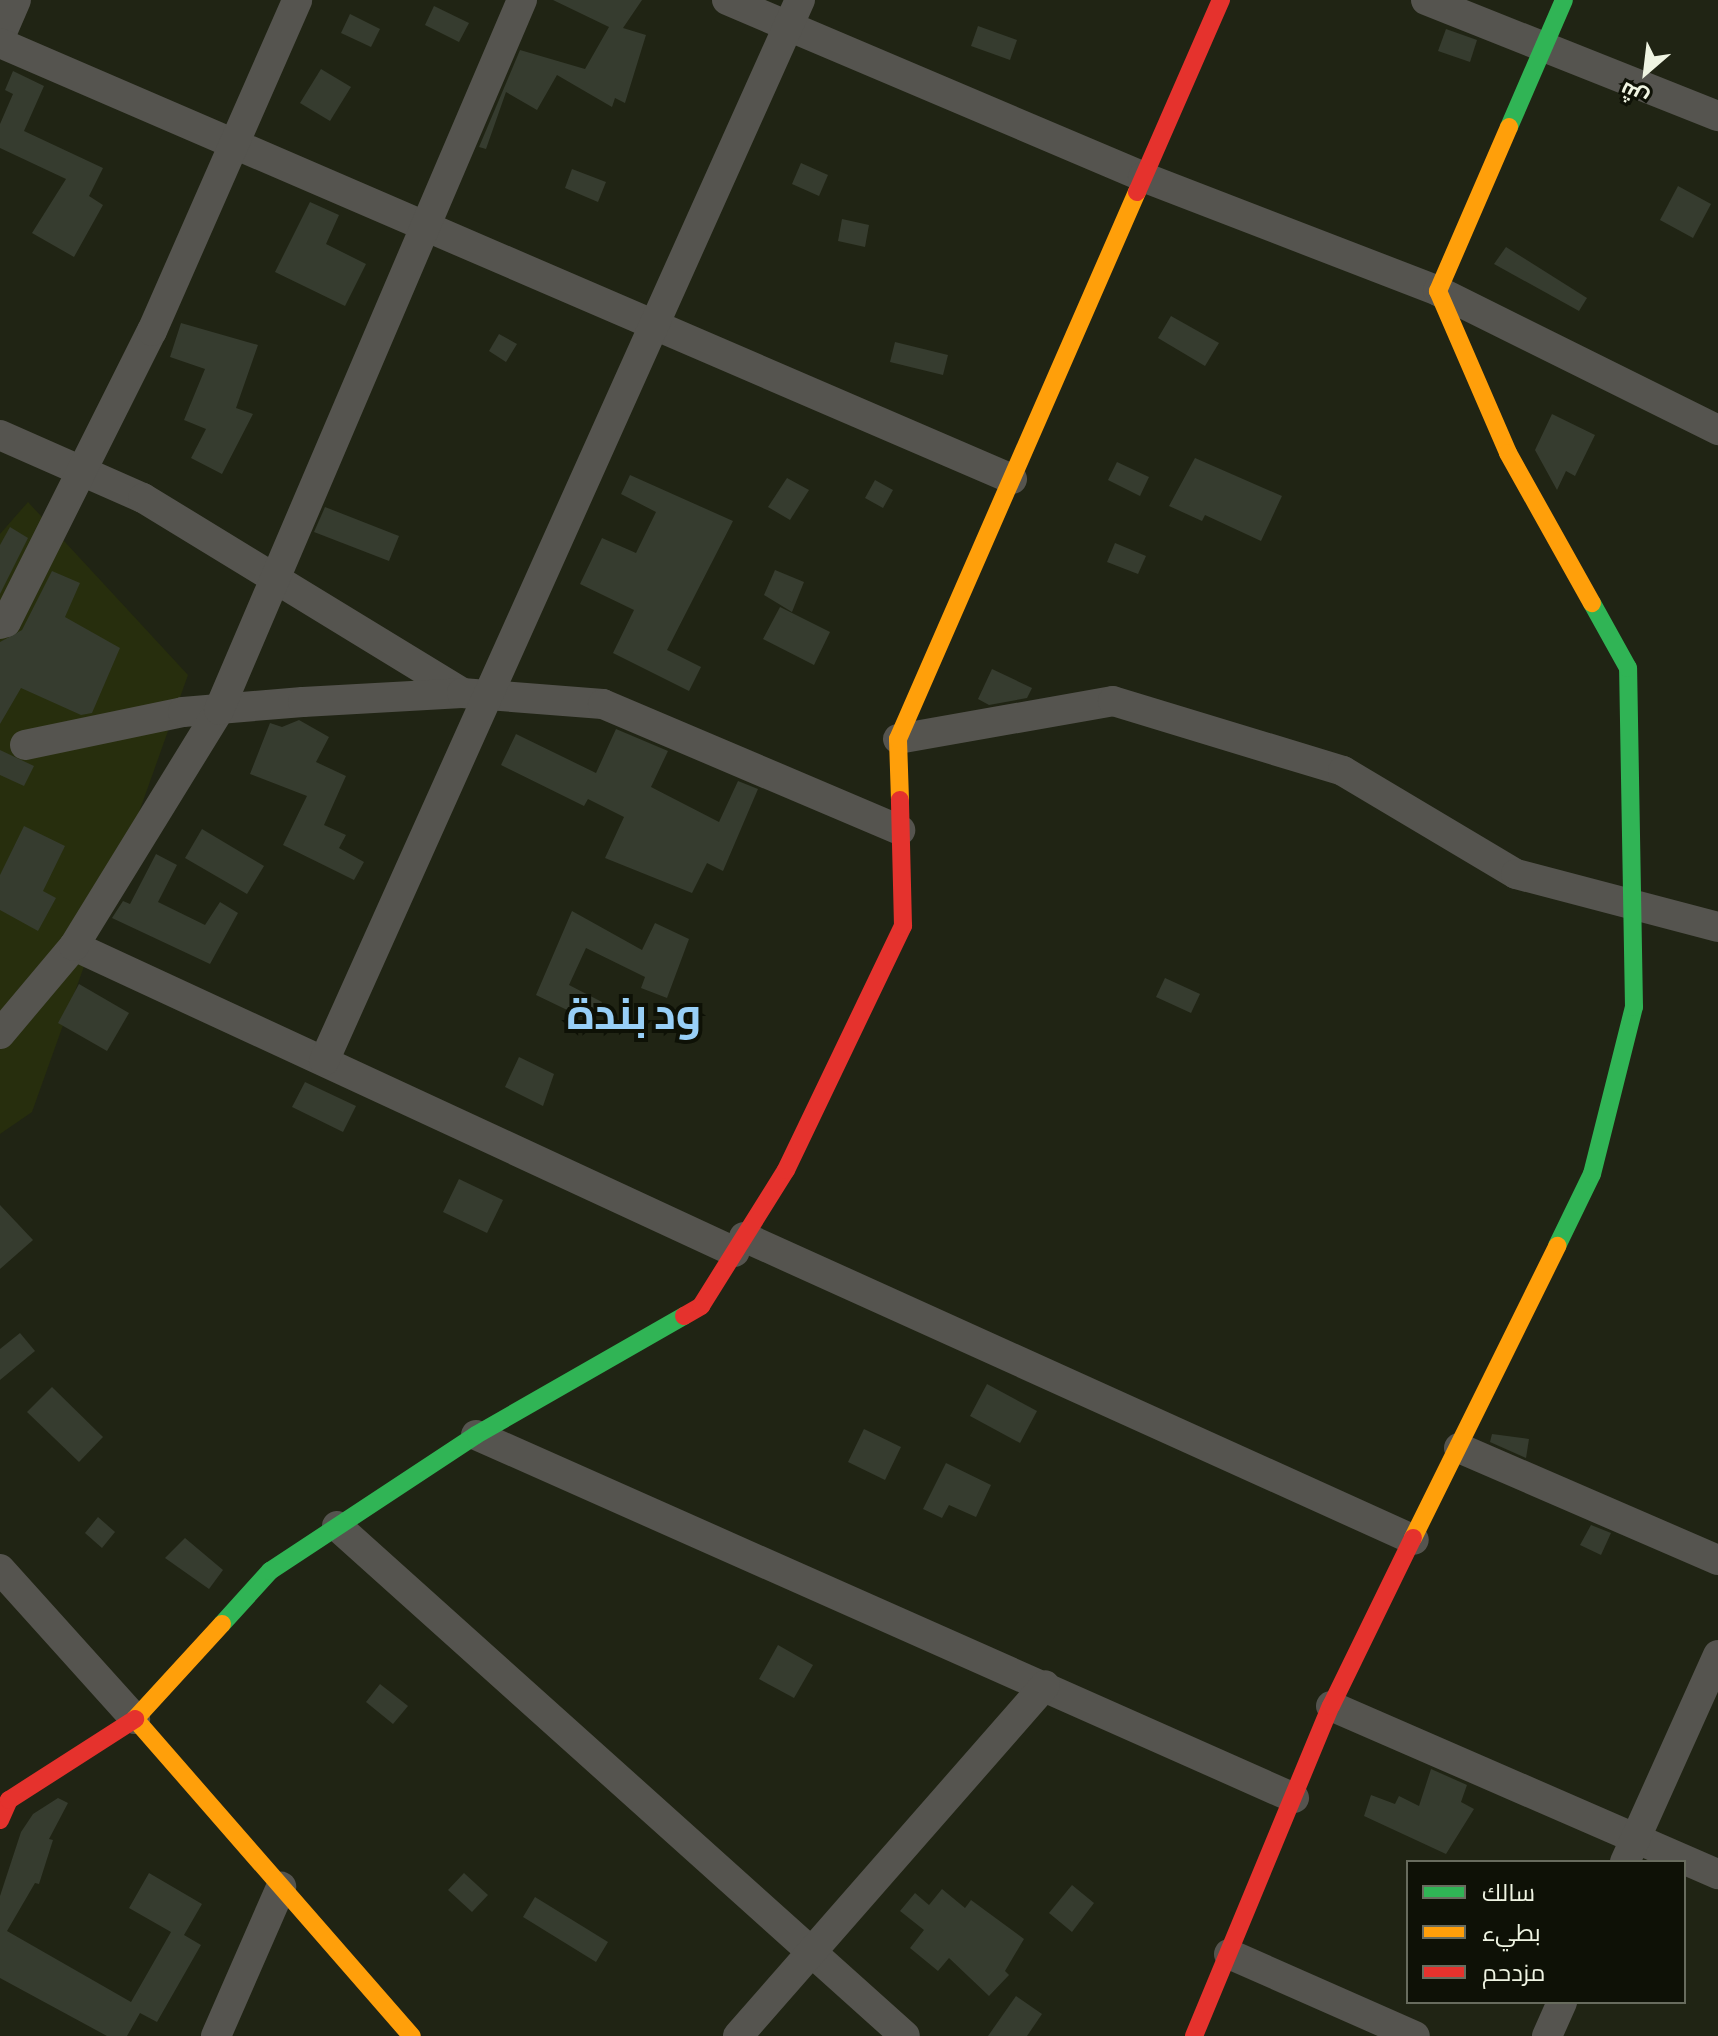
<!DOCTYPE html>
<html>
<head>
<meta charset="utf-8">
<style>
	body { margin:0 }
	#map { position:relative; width:1718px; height:2036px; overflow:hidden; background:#202414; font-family:"Sofia Sans Condensed",Cairo,sans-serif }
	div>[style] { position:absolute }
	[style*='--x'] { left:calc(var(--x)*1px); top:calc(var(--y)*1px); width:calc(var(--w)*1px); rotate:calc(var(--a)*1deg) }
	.built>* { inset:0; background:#272e0d }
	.building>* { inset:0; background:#363c2f }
	.street>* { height:30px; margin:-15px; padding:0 15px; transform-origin:15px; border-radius:15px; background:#55544f }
	.fast>* { height:18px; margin:-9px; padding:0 9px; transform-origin:9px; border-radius:9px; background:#30b455 }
	.slow>* { height:18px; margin:-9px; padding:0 9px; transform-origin:9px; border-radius:9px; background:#ff9f0a }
	.jam>* { height:18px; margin:-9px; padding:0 9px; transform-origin:9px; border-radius:9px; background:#e5322d }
	span { translate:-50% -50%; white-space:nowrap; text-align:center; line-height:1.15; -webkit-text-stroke:8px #0e1106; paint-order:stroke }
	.town-label { font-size:44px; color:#98cff7; font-weight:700 }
	.legend { position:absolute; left:1406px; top:1860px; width:280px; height:144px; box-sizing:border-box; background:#0e1106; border:2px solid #686c5e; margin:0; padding:10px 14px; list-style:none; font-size:24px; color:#eff4e2 }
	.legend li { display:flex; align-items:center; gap:16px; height:40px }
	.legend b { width:40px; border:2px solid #686c5e }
	.north { position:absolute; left:1606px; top:32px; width:80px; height:80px; -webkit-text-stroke:6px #0e1106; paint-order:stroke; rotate:208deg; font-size:22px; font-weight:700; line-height:32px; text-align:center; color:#eff4e2 }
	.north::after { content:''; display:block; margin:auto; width:28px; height:36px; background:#eff4e2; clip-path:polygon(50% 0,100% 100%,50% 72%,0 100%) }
</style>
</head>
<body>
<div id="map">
	<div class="built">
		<i style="clip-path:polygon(28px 502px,188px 675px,32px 1112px,0 1134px,0 534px)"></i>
	</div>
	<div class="building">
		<i style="clip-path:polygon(553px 0,642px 0,623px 28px,646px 35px,625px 103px,615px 98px,612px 107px,557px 75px,537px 110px,506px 92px,486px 149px,479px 147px,520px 50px,585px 69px,609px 27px)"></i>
		<i style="clip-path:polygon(434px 6px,469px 23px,459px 42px,425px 25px)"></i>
		<i style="clip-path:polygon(350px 14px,380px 29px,371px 47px,341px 33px)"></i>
		<i style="clip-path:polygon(978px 26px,1017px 40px,1010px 60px,971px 46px)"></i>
		<i style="clip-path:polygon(1446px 29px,1477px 40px,1470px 62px,1438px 51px)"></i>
		<i style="clip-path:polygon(321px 69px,351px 87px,330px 121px,300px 103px)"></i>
		<i style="clip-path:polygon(13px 71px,44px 86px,24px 131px,103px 168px,89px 196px,103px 205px,74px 257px,32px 233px,66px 179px,0 148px,0 124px,13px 94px,5px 90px)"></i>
		<i style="clip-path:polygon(801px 163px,828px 175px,819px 196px,792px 184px)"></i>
		<i style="clip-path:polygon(572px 169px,606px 182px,598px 202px,565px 188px)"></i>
		<i style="clip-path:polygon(1678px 186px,1711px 204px,1693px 238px,1660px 220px)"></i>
		<i style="clip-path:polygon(310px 202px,339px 215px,326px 244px,366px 264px,345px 306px,275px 272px)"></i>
		<i style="clip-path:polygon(842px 219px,869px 225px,865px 247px,838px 241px)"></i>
		<i style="clip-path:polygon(1506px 247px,1587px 298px,1579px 311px,1494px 264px)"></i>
		<i style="clip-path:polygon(1171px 316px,1219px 343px,1205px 366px,1158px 338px)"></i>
		<i style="clip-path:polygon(181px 323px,258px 345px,236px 408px,253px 414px,222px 474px,191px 458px,206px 429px,184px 420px,205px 369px,170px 357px)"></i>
		<i style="clip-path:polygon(499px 334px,517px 344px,506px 362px,489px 351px)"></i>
		<i style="clip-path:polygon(895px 342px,948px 355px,943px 375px,890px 362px)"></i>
		<i style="clip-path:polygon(1552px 414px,1595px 435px,1575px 476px,1566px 471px,1557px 490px,1535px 450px)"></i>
		<i style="clip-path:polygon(1195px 458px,1282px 496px,1261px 541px,1205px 515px,1202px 521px,1169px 506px)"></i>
		<i style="clip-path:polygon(1117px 462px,1149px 477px,1140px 496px,1108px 480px)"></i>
		<i style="clip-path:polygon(630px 475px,733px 521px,667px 650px,701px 667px,689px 691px,613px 653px,634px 610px,580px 584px,602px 538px,636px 553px,656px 512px,621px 494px)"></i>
		<i style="clip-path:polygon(787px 478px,809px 490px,790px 520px,768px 507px)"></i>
		<i style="clip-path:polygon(875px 480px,893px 490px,883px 508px,865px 498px)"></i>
		<i style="clip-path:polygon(325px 507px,399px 536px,389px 561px,314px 532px)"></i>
		<i style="clip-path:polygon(10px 527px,28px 538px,0 594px,0 545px)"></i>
		<i style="clip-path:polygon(1115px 543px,1146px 556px,1138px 574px,1107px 562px)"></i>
		<i style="clip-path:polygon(775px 570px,804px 582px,792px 612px,764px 595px)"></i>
		<i style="clip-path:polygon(52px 571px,80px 583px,65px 617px,120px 648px,92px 713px,81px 715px,21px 688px,0 724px,0 642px,22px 630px)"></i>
		<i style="clip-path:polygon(780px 607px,830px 632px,814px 665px,763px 639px)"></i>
		<i style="clip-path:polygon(992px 669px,1032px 688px,1027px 698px,989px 705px,978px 699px)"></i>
		<i style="clip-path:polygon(299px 720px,329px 737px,316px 762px,346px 776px,324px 825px,346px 835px,339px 848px,364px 862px,354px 880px,283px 845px,307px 796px,250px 774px,270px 723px,282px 727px)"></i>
		<i style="clip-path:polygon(616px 729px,668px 751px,651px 787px,719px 822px,738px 781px,758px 789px,723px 871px,707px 863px,692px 893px,605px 858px,624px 817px,588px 799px,584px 806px,501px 765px,516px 734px,596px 773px)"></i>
		<i style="clip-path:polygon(0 750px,34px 766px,24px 786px,0 775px)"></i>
		<i style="clip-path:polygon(24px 826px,65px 846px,43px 891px,56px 898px,38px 931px,0 910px,0 875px)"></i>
		<i style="clip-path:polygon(202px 829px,264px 866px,247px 894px,185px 858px)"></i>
		<i style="clip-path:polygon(156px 854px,177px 865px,158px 902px,205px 925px,220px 902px,238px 913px,210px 964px,112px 918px,123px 901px,130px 904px)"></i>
		<i style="clip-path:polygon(572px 911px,642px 950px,655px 923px,689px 939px,667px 998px,641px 988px,645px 977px,586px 948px,569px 985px,602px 1002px,592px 1022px,536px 995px)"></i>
		<i style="clip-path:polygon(1165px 978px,1200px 994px,1191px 1013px,1156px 997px)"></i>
		<i style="clip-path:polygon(79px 984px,129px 1013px,107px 1051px,58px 1023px)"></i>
		<i style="clip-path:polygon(519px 1057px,554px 1074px,543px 1106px,505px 1087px)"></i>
		<i style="clip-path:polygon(305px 1082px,356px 1106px,343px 1132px,292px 1107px)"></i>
		<i style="clip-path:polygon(459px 1179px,503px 1200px,487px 1233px,443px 1212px)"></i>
		<i style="clip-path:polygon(0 1205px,33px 1240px,0 1269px)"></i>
		<i style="clip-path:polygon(20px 1333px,35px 1351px,0 1380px,0 1349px)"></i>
		<i style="clip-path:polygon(987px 1384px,1037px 1411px,1020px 1443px,970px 1416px)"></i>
		<i style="clip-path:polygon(52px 1387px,103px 1437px,79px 1462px,27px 1412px)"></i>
		<i style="clip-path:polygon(864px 1429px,901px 1447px,885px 1480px,848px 1462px)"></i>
		<i style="clip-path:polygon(1492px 1434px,1529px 1439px,1526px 1458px,1490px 1442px)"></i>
		<i style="clip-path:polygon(946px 1463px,991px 1485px,976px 1517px,949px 1505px,942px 1518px,923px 1509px)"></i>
		<i style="clip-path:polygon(98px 1517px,115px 1532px,102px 1548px,85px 1533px)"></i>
		<i style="clip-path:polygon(1591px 1525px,1611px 1533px,1601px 1555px,1580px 1545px)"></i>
		<i style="clip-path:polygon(185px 1538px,223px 1570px,209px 1589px,165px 1558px)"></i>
		<i style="clip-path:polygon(778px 1645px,813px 1665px,794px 1698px,759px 1679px)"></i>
		<i style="clip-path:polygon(380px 1684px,408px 1706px,393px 1724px,366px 1702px)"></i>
		<i style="clip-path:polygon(1431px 1769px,1467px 1785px,1461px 1802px,1474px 1809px,1446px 1854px,1364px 1816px,1371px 1795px,1395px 1804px,1399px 1796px,1419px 1806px)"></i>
		<i style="clip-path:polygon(58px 1798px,68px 1803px,49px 1839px,53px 1840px,39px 1884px,35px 1883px,7px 1931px,131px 2002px,171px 1932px,129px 1908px,149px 1873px,202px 1904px,184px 1935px,201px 1945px,157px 2022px,140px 2013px,127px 2036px,107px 2036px,0 1978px,0 1896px,21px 1832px,33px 1814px)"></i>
		<i style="clip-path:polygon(464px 1873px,488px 1895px,472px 1912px,448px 1890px)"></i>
		<i style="clip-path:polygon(1072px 1885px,1094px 1903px,1072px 1932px,1049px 1913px)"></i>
		<i style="clip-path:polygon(942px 1889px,965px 1908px,971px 1900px,1024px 1939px,1005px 1971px,1009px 1975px,989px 1996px,949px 1958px,938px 1971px,910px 1948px,924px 1930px,900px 1911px,915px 1893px,929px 1905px)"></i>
		<i style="clip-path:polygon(535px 1897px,608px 1942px,596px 1962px,523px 1917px)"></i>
		<i style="clip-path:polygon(1016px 1996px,1042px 2014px,1027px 2036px,988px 2036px)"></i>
	</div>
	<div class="street">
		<i style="--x:727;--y:0;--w:452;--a:23"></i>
		<i style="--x:1143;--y:177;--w:316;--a:21.1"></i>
		<i style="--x:1438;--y:291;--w:313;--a:26.4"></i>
		<i style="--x:1426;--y:0;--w:314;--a:21.7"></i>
		<i style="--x:0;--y:37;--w:40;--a:-66.6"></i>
		<i style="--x:0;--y:43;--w:1102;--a:23.31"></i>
		<i style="--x:0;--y:435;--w:156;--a:23.8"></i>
		<i style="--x:143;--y:498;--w:374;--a:31.4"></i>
		<i style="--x:0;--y:624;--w:6;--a:-18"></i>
		<i style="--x:6;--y:622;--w:326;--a:-63.4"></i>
		<i style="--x:152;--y:331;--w:361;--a:-66.3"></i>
		<i style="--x:898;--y:739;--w:218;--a:-10"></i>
		<i style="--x:1113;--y:701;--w:240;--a:16.9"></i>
		<i style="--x:1343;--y:771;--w:201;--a:30.8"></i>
		<i style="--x:1516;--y:874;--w:209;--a:14.7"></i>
		<i style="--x:25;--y:745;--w:161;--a:-11.8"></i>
		<i style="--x:183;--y:712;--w:120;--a:-4.8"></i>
		<i style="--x:303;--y:702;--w:159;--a:-3.2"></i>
		<i style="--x:462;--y:693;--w:141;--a:4.5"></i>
		<i style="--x:603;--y:704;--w:323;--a:23"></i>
		<i style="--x:74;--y:946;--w:728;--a:24.84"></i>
		<i style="--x:0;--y:1034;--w:115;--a:-49.9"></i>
		<i style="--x:74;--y:946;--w:277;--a:-58.4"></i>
		<i style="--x:219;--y:710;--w:772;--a:-66.89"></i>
		<i style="--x:324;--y:1061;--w:1163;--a:-65.84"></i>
		<i style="--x:744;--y:1237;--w:735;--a:24.33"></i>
		<i style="--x:476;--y:1435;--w:895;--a:23.93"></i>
		<i style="--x:1459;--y:1448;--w:282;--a:23.4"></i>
		<i style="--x:337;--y:1526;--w:763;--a:41.92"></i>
		<i style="--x:0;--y:1569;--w:202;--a:48"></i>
		<i style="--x:1331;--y:1706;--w:422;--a:23.5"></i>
		<i style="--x:1625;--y:1862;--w:227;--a:-65.8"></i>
		<i style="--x:1229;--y:1954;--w:203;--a:23.8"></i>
		<i style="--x:216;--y:2036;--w:163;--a:-66.4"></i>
		<i style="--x:738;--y:2036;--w:466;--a:-48.8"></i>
		<i style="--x:1547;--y:2036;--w:37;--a:-66"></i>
	</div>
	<div class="fast">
		<i style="--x:1509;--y:127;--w:138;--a:-66.6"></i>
		<i style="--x:1557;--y:1246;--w:80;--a:-64.1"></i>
		<i style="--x:1592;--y:1174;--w:172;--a:-75.9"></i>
		<i style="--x:1634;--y:1007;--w:339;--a:-91"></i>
		<i style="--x:1628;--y:668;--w:74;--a:-119"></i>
		<i style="--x:222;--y:1624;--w:72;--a:-47.8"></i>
		<i style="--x:270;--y:1571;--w:247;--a:-33.4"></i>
		<i style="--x:476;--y:1435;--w:240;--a:-29.8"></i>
	</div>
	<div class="slow">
		<i style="--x:1509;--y:127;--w:179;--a:113.4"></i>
		<i style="--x:1438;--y:291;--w:176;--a:66.6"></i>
		<i style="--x:1508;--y:453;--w:172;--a:60.8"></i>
		<i style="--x:900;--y:800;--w:61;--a:-91.9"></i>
		<i style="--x:898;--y:739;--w:597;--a:-66.4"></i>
		<i style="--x:1413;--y:1538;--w:326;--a:-63.7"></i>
		<i style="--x:222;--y:1624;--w:129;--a:132.5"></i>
		<i style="--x:135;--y:1719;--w:421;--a:48.9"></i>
	</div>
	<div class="jam">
		<i style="--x:1137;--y:192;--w:210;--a:-66.4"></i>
		<i style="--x:684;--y:1316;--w:20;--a:-30"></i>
		<i style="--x:701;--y:1306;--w:160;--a:-58"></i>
		<i style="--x:786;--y:1170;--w:271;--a:-64.4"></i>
		<i style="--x:903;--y:926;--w:126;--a:-91.4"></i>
		<i style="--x:0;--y:1820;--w:22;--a:-66"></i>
		<i style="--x:9;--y:1800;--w:150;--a:-32.7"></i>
		<i style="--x:1194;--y:2036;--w:357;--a:-67.5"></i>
		<i style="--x:1331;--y:1706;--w:187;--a:-64"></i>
	</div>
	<div class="town-label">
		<span style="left:634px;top:1016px">ود بندة</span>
	</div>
	<ul class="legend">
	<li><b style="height:10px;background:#30b455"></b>سالك</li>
	<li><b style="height:10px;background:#ff9f0a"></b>بطيء</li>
	<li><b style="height:10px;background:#e5322d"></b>مزدحم</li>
	</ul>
	<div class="north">ش</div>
</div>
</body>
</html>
